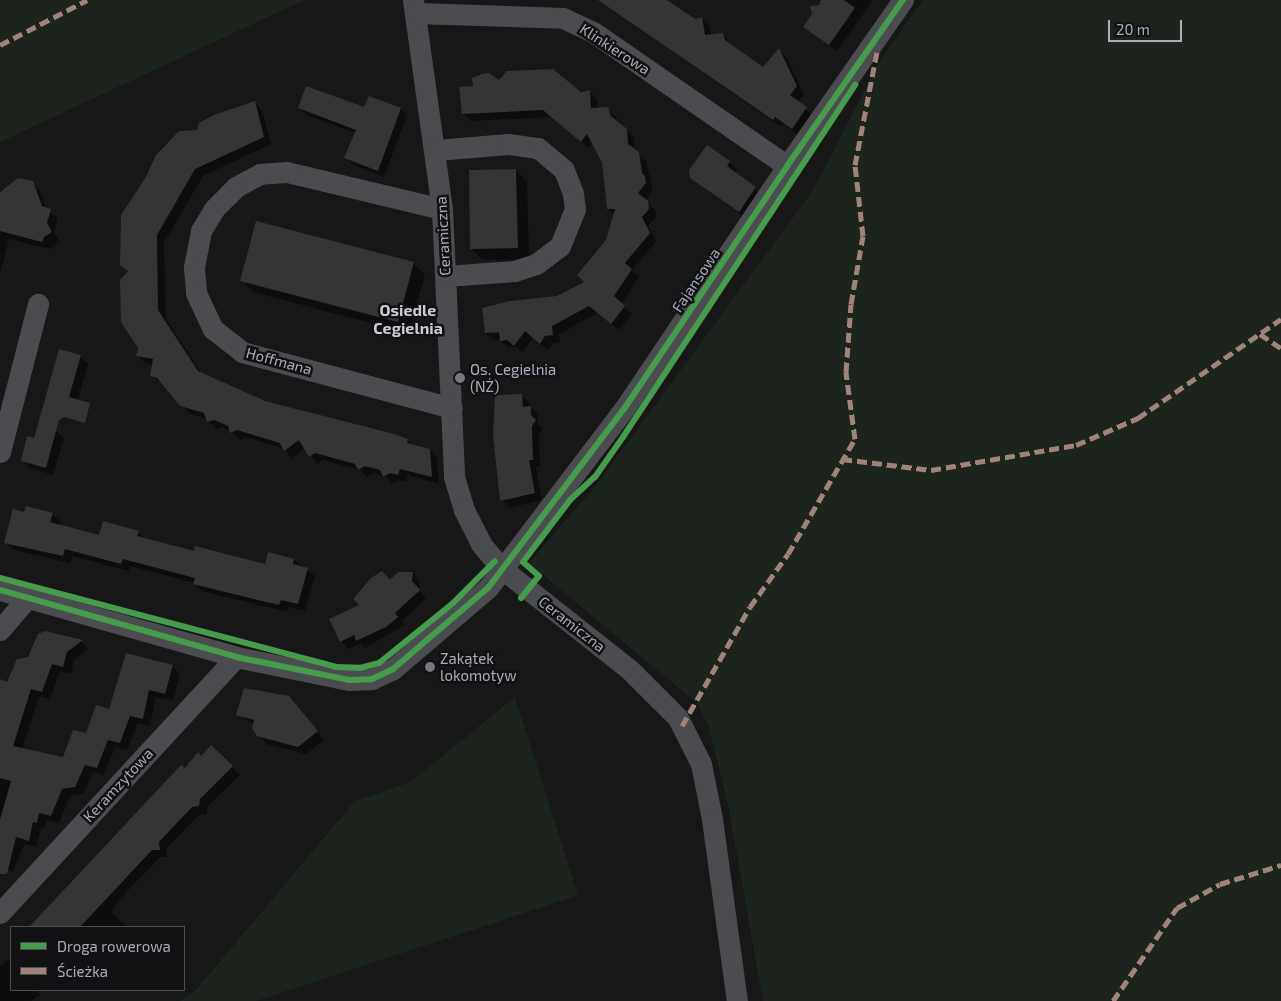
<!DOCTYPE html>
<html>
<head>
<meta charset="utf-8">
<style>
	body { margin:0 }
	#map { position:relative; width:1281px; height:1001px; overflow:hidden; background:#171717; font-family:"Exo 2",sans-serif }
	div>[style] { position:absolute }
	[style*='--x'] { left:calc(var(--x)*1px); top:calc(var(--y)*1px); width:calc(var(--w)*1px); rotate:calc(var(--a)*1deg) }
	.green>* { inset:0; background:#1d241e }
	.shadow>* { inset:0; background:#0007 }
	.building>* { inset:0; background:#353536 }
	.street>* { height:21px; margin:-10.5px; padding:0 10.5px; transform-origin:10.5px; border-radius:10.5px; background:#4b4c50 }
	.quiet>* { height:5px; margin-top:-2.5px; transform-origin:0; background:repeating-linear-gradient(90deg,#a18479 0 10px,transparent 0 15px) }
	.cycleway>* { height:6px; margin:-3px; padding:0 3px; transform-origin:3px; border-radius:3px; background:#469c4c }
	.dots>* { width:14px; height:14px; translate:-50% -50%; box-sizing:border-box; border:2px solid #111113; border-radius:50% }
	span { translate:-50% -50%; white-space:nowrap; text-align:center; line-height:1.15; -webkit-text-stroke:5px #111113; paint-order:stroke }
	.street-label { font-size:15px; color:#a8adb8 }
	.poi-label { font-size:15px; color:#a8adb8 }
	.left { translate:0 -50%; text-align:left }
	.neighbourhood-label { font-size:16px; color:#c9ccd4; font-weight:700 }
	.legend { position:absolute; left:10px; top:926px; width:175px; height:65px; box-sizing:border-box; background:#111113; border:1px solid #4d4f55; margin:0; padding:6px 9px; list-style:none; font-size:15px; color:#a8adb8 }
	.legend li { display:flex; align-items:center; gap:10px; height:25px }
	.legend b { width:25px; border:1px solid #4d4f55 }
	.scale { position:absolute; left:1108px; top:20px; width:74px; height:22px; box-sizing:border-box; border:2px solid #a8adb8; border-top:0; padding-left:6px; font-size:15px; line-height:18px; white-space:nowrap; color:#a8adb8; -webkit-text-stroke:4px #111113; paint-order:stroke }
</style>
</head>
<body>
<div id="map">
	<div class="green">
		<i style="clip-path:polygon(0 0,304px 0,0 142px)"></i>
		<i style="clip-path:polygon(923px 0,1281px 0,1281px 1001px,763px 1001px,727px 799px,708px 725px,698px 704px,529px 563px,597px 484px,814px 189px,877px 65px)"></i>
		<i style="clip-path:polygon(515px 697px,578px 895px,256px 1001px,180px 1001px,196px 990px,355px 801px,411px 782px)"></i>
	</div>
	<div class="shadow">
		<i style="clip-path:polygon(605px 0,668px 0,694px 21px,701px 18px,709px 26px,711px 35px,723px 34px,731px 46px,763px 69px,779px 50px,787px 58px,804px 95px,798px 102px,813px 116px,800px 136px,783px 124px,781px 127px,612px 9px)"></i>
		<i style="clip-path:polygon(823px 0,873px 0,837px 51px,804px 27px)"></i>
		<i style="clip-path:polygon(evenodd,499px 81px,589px 91px,597px 99px,597px 109px,607px 108px,634px 138px,635px 151px,646px 161px,653px 191px,645px 201px,655px 210px,656px 217px,648px 226px,656px 241px,632px 271px,639px 277px,621px 304px,632px 314px,619px 330px,597px 313px,559px 334px,560px 342px,553px 343px,548px 350px,533px 338px,522px 352px,516px 347px,508px 348px,500px 340px,494px 340px,486px 333px,586px 282px,608px 241px,614px 215px,608px 209px,603px 162px,593px 143px,589px 148px,552px 117px,471px 121px,463px 113px,499px 81px,505px 330px,505px 333px,491px 334px,491px 331px,505px 330px)"></i>
		<i style="clip-path:polygon(255px 102px,262px 110px,271px 144px,203px 176px,164px 243px,166px 319px,201px 373px,265px 402px,407px 440px,413px 445px,430px 450px,437px 458px,439px 484px,408px 475px,406px 482px,398px 480px,392px 484px,385px 477px,373px 473px,367px 477px,360px 470px,323px 460px,317px 464px,305px 448px,292px 458px,284px 449px,246px 437px,239px 440px,231px 431px,223px 427px,216px 429px,207px 419px,189px 413px,164px 385px,151px 376px,153px 365px,145px 363px,138px 355px,129px 272px,121px 265px,148px 177px,160px 149px,179px 133px,198px 131px)"></i>
		<i style="clip-path:polygon(300px 108px,401px 109px,407px 115px,384px 177px,353px 165px,346px 158px,356px 133px,306px 115px)"></i>
		<i style="clip-path:polygon(707px 147px,730px 162px,737px 170px,735px 173px,763px 196px,747px 219px,691px 178px)"></i>
		<i style="clip-path:polygon(516px 170px,527px 182px,529px 259px,483px 260px,472px 249px)"></i>
		<i style="clip-path:polygon(32px 183px,40px 191px,47px 209px,58px 218px,54px 232px,59px 240px,50px 249px,9px 239px,0 274px,0 190px)"></i>
		<i style="clip-path:polygon(413px 263px,425px 275px,409px 333px,253px 292px,242px 280px)"></i>
		<i style="clip-path:polygon(80px 356px,88px 364px,77px 403px,56px 397px)"></i>
		<i style="clip-path:polygon(522px 395px,538px 415px,538px 424px,543px 429px,539px 434px,540px 467px,536px 467px,542px 500px,509px 508px,502px 500px,494px 422px,496px 396px)"></i>
		<i style="clip-path:polygon(56px 431px,64px 438px,53px 475px,30px 468px,22px 461px,35px 439px)"></i>
		<i style="clip-path:polygon(25px 513px,52px 514px,60px 521px,59px 525px,100px 536px,138px 532px,146px 540px,195px 553px,266px 566px,294px 560px,315px 576px,305px 611px,288px 607px,287px 612px,202px 591px,194px 583px,130px 566px,129px 571px,72px 556px,70px 563px,13px 550px,6px 542px)"></i>
		<i style="clip-path:polygon(413px 573px,420px 581px,419px 590px,426px 599px,402px 621px,405px 625px,365px 648px,361px 643px,348px 649px,341px 641px,361px 605px)"></i>
		<i style="clip-path:polygon(45px 632px,82px 642px,89px 649px,74px 660px,71px 674px,60px 671px,50px 699px,39px 696px,22px 750px,64px 758px,109px 710px,172px 666px,180px 674px,173px 701px,156px 697px,150px 726px,138px 723px,127px 750px,115px 747px,104px 775px,93px 772px,83px 794px,70px 796px,59px 823px,47px 820px,44px 829px,41px 828px,36px 847px,24px 844px,13px 872px,1px 869px,0 872px,0 684px,8px 683px)"></i>
		<i style="clip-path:polygon(296px 705px,324px 740px,306px 754px,266px 744px,254px 724px,238px 714px)"></i>
		<i style="clip-path:polygon(211px 747px,240px 775px,207px 807px,206px 814px,200px 814px,166px 849px,167px 857px,160px 857px,120px 899px,111px 912px,127px 927px,31px 927px,185px 769px)"></i>
		<i style="clip-path:polygon(11px 958px,11px 990px,35px 990px,41px 995px,31px 1001px,0 1001px,0 966px)"></i>
	</div>
	<div class="building">
		<i style="clip-path:polygon(598px 0,667px 0,695px 19px,702px 17px,705px 35px,723px 33px,725px 40px,763px 67px,779px 48px,797px 86px,790px 95px,807px 107px,792px 129px,775px 117px,773px 120px)"></i>
		<i style="clip-path:polygon(821px 0,844px 0,855px 8px,829px 45px,803px 27px,812px 14px,810px 6px,819px 5px)"></i>
		<i style="clip-path:polygon(553px 69px,581px 92px,590px 90px,591px 108px,608px 107px,611px 116px,627px 129px,628px 144px,639px 152px,642px 173px,645px 176px,646px 183px,638px 193px,648px 201px,649px 209px,642px 217px,650px 233px,625px 263px,632px 269px,614px 296px,625px 306px,611px 324px,589px 306px,552px 326px,553px 335px,545px 336px,540px 344px,525px 331px,514px 346px,507px 340px,500px 341px,499px 332px,485px 333px,482px 308px,510px 301px,557px 296px,584px 282px,577px 275px,606px 240px,615px 209px,607px 209px,602px 163px,587px 134px,581px 142px,543px 110px,462px 114px,459px 87px,473px 86px,472px 78px,482px 74px,489px 73px,499px 80px,507px 71px)"></i>
		<i style="clip-path:polygon(306px 86px,364px 107px,369px 96px,401px 108px,378px 171px,344px 158px,356px 130px,298px 108px)"></i>
		<i style="clip-path:polygon(255px 101px,264px 137px,195px 169px,157px 235px,158px 310px,198px 371px,265px 401px,394px 434px,408px 439px,407px 443px,430px 449px,432px 477px,400px 469px,398px 475px,390px 473px,383px 477px,380px 470px,365px 466px,358px 470px,355px 464px,315px 453px,309px 457px,299px 440px,284px 451px,280px 443px,237px 430px,230px 433px,228px 426px,214px 420px,207px 422px,204px 413px,180px 406px,157px 378px,150px 376px,153px 359px,136px 356px,138px 348px,121px 322px,120px 280px,128px 271px,120px 265px,121px 215px,146px 177px,156px 155px,179px 131px,197px 130px,199px 123px,214px 115px)"></i>
		<i style="clip-path:polygon(707px 145px,730px 161px,727px 166px,756px 187px,739px 212px,690px 178px,689px 170px)"></i>
		<i style="clip-path:polygon(516px 169px,518px 248px,470px 249px,469px 170px)"></i>
		<i style="clip-path:polygon(18px 178px,33px 181px,42px 206px,51px 209px,47px 223px,52px 232px,44px 237px,42px 242px,0 231px,0 192px)"></i>
		<i style="clip-path:polygon(256px 221px,414px 262px,398px 322px,240px 281px)"></i>
		<i style="clip-path:polygon(59px 349px,81px 355px,69px 397px,90px 403px,85px 423px,64px 417px,59px 420px,46px 468px,21px 461px,27px 436px,34px 438px)"></i>
		<i style="clip-path:polygon(522px 394px,523px 407px,531px 406px,531px 415px,536px 420px,532px 426px,533px 460px,529px 460px,535px 493px,500px 501px,493px 435px,495px 395px)"></i>
		<i style="clip-path:polygon(26px 506px,53px 513px,50px 522px,99px 535px,103px 521px,139px 531px,137px 536px,194px 551px,195px 546px,265px 564px,268px 552px,294px 559px,293px 564px,308px 568px,298px 604px,281px 600px,279px 605px,221px 591px,193px 584px,195px 578px,123px 559px,121px 564px,65px 549px,63px 556px,4px 543px,13px 509px,24px 512px)"></i>
		<i style="clip-path:polygon(382px 571px,390px 580px,398px 572px,413px 572px,412px 581px,420px 590px,395px 613px,398px 617px,386px 627px,356px 641px,354px 635px,340px 642px,329px 619px,359px 605px,353px 599px,371px 578px)"></i>
		<i style="clip-path:polygon(45px 631px,83px 640px,67px 652px,63px 667px,52px 664px,42px 692px,31px 689px,13px 746px,63px 757px,73px 730px,86px 733px,96px 705px,109px 709px,126px 653px,173px 665px,165px 694px,149px 690px,143px 719px,130px 716px,120px 743px,108px 740px,97px 768px,85px 765px,75px 787px,62px 789px,51px 816px,39px 813px,37px 823px,33px 822px,29px 841px,16px 837px,7px 874px,0 874px,0 820px,11px 781px,0 778px,0 679px,7px 682px,17px 659px,28px 657px,38px 634px)"></i>
		<i style="clip-path:polygon(244px 688px,289px 696px,318px 731px,298px 747px,257px 736px,252px 728px,254px 720px,236px 715px)"></i>
		<i style="clip-path:polygon(211px 745px,233px 766px,200px 799px,199px 806px,192px 807px,159px 842px,160px 850px,152px 850px,80px 927px,29px 927px,181px 765px,185px 768px,198px 752px,201px 756px)"></i>
	</div>
	<div class="street">
		<i style="--x:413;--y:0;--w:211;--a:82.1"></i>
		<i style="--x:442;--y:209;--w:268;--a:87.4"></i>
		<i style="--x:454;--y:477;--w:34;--a:73"></i>
		<i style="--x:464;--y:510;--w:38;--a:63"></i>
		<i style="--x:481;--y:544;--w:31;--a:50"></i>
		<i style="--x:501;--y:568;--w:163;--a:38.3"></i>
		<i style="--x:629;--y:669;--w:69;--a:45"></i>
		<i style="--x:678;--y:718;--w:51;--a:63.4"></i>
		<i style="--x:701;--y:764;--w:56;--a:78.7"></i>
		<i style="--x:712;--y:819;--w:184;--a:82.2"></i>
		<i style="--x:416;--y:13;--w:147;--a:1.9"></i>
		<i style="--x:563;--y:18;--w:33;--a:25"></i>
		<i style="--x:593;--y:32;--w:236;--a:34.6"></i>
		<i style="--x:436;--y:150;--w:72;--a:-4.8"></i>
		<i style="--x:508;--y:144;--w:30;--a:8"></i>
		<i style="--x:538;--y:148;--w:34;--a:40"></i>
		<i style="--x:564;--y:170;--w:26;--a:69"></i>
		<i style="--x:573;--y:194;--w:15;--a:82"></i>
		<i style="--x:575;--y:209;--w:40;--a:112"></i>
		<i style="--x:560;--y:246;--w:30;--a:143"></i>
		<i style="--x:536;--y:264;--w:22;--a:162"></i>
		<i style="--x:515;--y:271;--w:70;--a:175.9"></i>
		<i style="--x:442;--y:209;--w:159;--a:-166.6"></i>
		<i style="--x:287;--y:172;--w:27;--a:176"></i>
		<i style="--x:260;--y:174;--w:27;--a:152"></i>
		<i style="--x:236;--y:187;--w:31;--a:135"></i>
		<i style="--x:214;--y:209;--w:26;--a:121"></i>
		<i style="--x:201;--y:231;--w:38;--a:101"></i>
		<i style="--x:194;--y:268;--w:25;--a:85"></i>
		<i style="--x:196;--y:293;--w:40;--a:65"></i>
		<i style="--x:213;--y:329;--w:37;--a:38"></i>
		<i style="--x:242;--y:352;--w:217;--a:14.9"></i>
		<i style="--x:0;--y:452;--w:153;--a:-75.6"></i>
		<i style="--x:0;--y:590;--w:245;--a:15.8"></i>
		<i style="--x:236;--y:657;--w:115;--a:11.5"></i>
		<i style="--x:349;--y:680;--w:23;--a:-2"></i>
		<i style="--x:372;--y:679;--w:23;--a:-25"></i>
		<i style="--x:393;--y:669;--w:125;--a:-40.5"></i>
		<i style="--x:488;--y:588;--w:225;--a:-52.8"></i>
		<i style="--x:624;--y:409;--w:293;--a:-56.1"></i>
		<i style="--x:787;--y:166;--w:203;--a:-55.1"></i>
		<i style="--x:0;--y:630;--w:42;--a:-49.8"></i>
		<i style="--x:0;--y:913;--w:348;--a:-47.3"></i>
	</div>
	<div class="quiet">
		<i style="--x:0;--y:45;--w:98;--a:-27.3"></i>
		<i style="--x:1260;--y:334;--w:25;--a:34"></i>
		<i style="--x:842;--y:459;--w:90;--a:7"></i>
		<i style="--x:931;--y:470;--w:147;--a:-9.8"></i>
		<i style="--x:1076;--y:445;--w:68;--a:-23.5"></i>
		<i style="--x:1138;--y:418;--w:174;--a:-34.7"></i>
		<i style="--x:682;--y:726;--w:137;--a:-60.3"></i>
		<i style="--x:750;--y:607;--w:65;--a:-54.4"></i>
		<i style="--x:788;--y:554;--w:133;--a:-59.8"></i>
		<i style="--x:855;--y:439;--w:68;--a:-97.7"></i>
		<i style="--x:846;--y:372;--w:68;--a:-85.8"></i>
		<i style="--x:851;--y:304;--w:69;--a:-80"></i>
		<i style="--x:863;--y:236;--w:71;--a:-96.4"></i>
		<i style="--x:855;--y:165;--w:115;--a:-79"></i>
		<i style="--x:1113;--y:1001;--w:113;--a:-55.5"></i>
		<i style="--x:1177;--y:908;--w:49;--a:-29.2"></i>
		<i style="--x:1220;--y:884;--w:64;--a:-17.3"></i>
	</div>
	<div class="cycleway">
		<i style="--x:0;--y:578;--w:348;--a:14.8"></i>
		<i style="--x:336;--y:667;--w:24;--a:2"></i>
		<i style="--x:360;--y:668;--w:20;--a:-15"></i>
		<i style="--x:379;--y:663;--w:95;--a:-39"></i>
		<i style="--x:453;--y:603;--w:59;--a:-45"></i>
		<i style="--x:0;--y:590;--w:245;--a:15.8"></i>
		<i style="--x:236;--y:657;--w:115;--a:11.5"></i>
		<i style="--x:349;--y:680;--w:23;--a:-2"></i>
		<i style="--x:372;--y:679;--w:23;--a:-25"></i>
		<i style="--x:393;--y:669;--w:125;--a:-40.5"></i>
		<i style="--x:488;--y:588;--w:225;--a:-52.8"></i>
		<i style="--x:624;--y:409;--w:293;--a:-56.1"></i>
		<i style="--x:787;--y:166;--w:203;--a:-55.1"></i>
		<i style="--x:521;--y:598;--w:28;--a:-51"></i>
		<i style="--x:539;--y:576;--w:21;--a:-139"></i>
		<i style="--x:523;--y:562;--w:78;--a:-52.8"></i>
		<i style="--x:570;--y:500;--w:34;--a:-43"></i>
		<i style="--x:595;--y:477;--w:49;--a:-55"></i>
		<i style="--x:623;--y:437;--w:422;--a:-56.6"></i>
	</div>
	<div class="dots">
		<i style="left:460px;top:378px;background:#757880"></i>
		<i style="left:430px;top:667px;background:#757880"></i>
	</div>
	<div class="street-label">
		<span style="left:615px;top:49px;rotate:33deg">Klinkierowa</span>
		<span style="left:443px;top:236px;rotate:-93deg">Ceramiczna</span>
		<span style="left:696px;top:280px;rotate:-56deg">Fajansowa</span>
		<span style="left:279px;top:361px;rotate:15deg">Hoffmana</span>
		<span style="left:572px;top:624px;rotate:38deg">Ceramiczna</span>
		<span style="left:118px;top:785px;rotate:-47deg">Keramzytowa</span>
	</div>
	<div class="poi-label">
		<span class="left" style="left:470px;top:378px">Os. Cegielnia<br>(NŻ)</span>
		<span class="left" style="left:440px;top:667px">Zakątek<br>lokomotyw</span>
	</div>
	<div class="neighbourhood-label">
		<span style="left:408px;top:319px">Osiedle<br>Cegielnia</span>
	</div>
	<ul class="legend">
	<li><b style="height:6px;background:#469c4c"></b>Droga rowerowa</li>
	<li><b style="height:6px;background:#a18479"></b>Ścieżka</li>
	</ul>
	<div class="scale">20 m</div>
</div>
</body>
</html>
